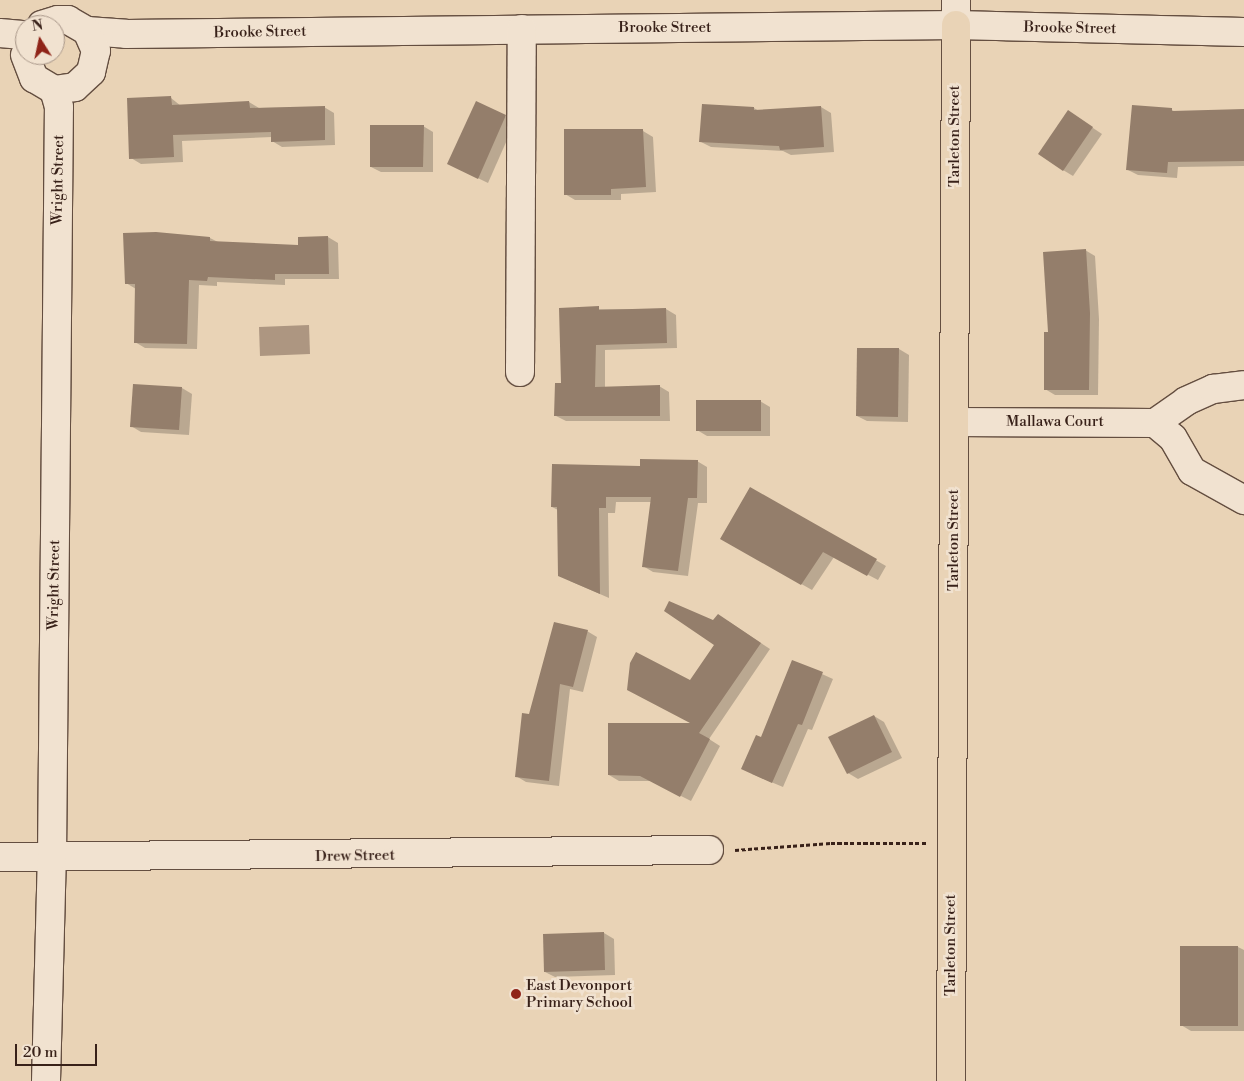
<!DOCTYPE html>
<html>
<head>
<meta charset="utf-8">
<style>
	body { margin:0 }
	#map { position:relative; width:1244px; height:1081px; overflow:hidden; background:#e9d3b6; font-family:"Libre Bodoni",serif }
	div>[style] { position:absolute }
	[style*='--x'] { left:calc(var(--x)*1px); top:calc(var(--y)*1px); width:calc(var(--w)*1px); rotate:calc(var(--a)*1deg) }
	.water>* { inset:0; background:#ad9681 }
	.shadow>* { inset:0; background:#0003 }
	.building>* { inset:0; background:#947e6b }
	.path>* { height:3px; margin-top:-1.5px; transform-origin:0; background:repeating-linear-gradient(90deg,#382119 0 4px,transparent 0 6.5px) }
	.roads { filter:drop-shadow(1px 0 #644e40) drop-shadow(-1px 0 #644e40) drop-shadow(0 1px #644e40) drop-shadow(0 -1px #644e40) }
	.minor>* { height:28px; margin:-14px; padding:0 14px; transform-origin:14px; border-radius:14px; background:#f1e2d0 }
	.major>* { height:28px; margin:-14px; padding:0 14px; transform-origin:14px; border-radius:14px; background:#e9d3b6 }
	.dots>* { width:14px; height:14px; translate:-50% -50%; box-sizing:border-box; border:2px solid #f1e2d0; border-radius:50% }
	span { translate:-50% -50%; white-space:nowrap; text-align:center; line-height:1.15; -webkit-text-stroke:5px #f1e2d0; paint-order:stroke }
	.street-label { font-size:15px; color:#382119 }
	.poi-label { font-size:15px; color:#382119 }
	.left { translate:0 -50%; text-align:left }
	.north { position:absolute; left:15px; top:15px; width:50px; height:50px; box-sizing:border-box; background:#f1e2d0; border:1px solid #a79587; border-radius:50%; rotate:350deg; font-size:14px; font-weight:700; line-height:20px; text-align:center; color:#382119 }
	.north::after { content:''; display:block; margin:auto; width:18px; height:22px; background:#8f2418; clip-path:polygon(50% 0,100% 100%,50% 72%,0 100%) }
	.scale { position:absolute; left:15px; top:1044px; width:82px; height:22px; box-sizing:border-box; border:2px solid #382119; border-top:0; padding-left:6px; font-size:15px; line-height:18px; white-space:nowrap; color:#382119; -webkit-text-stroke:4px #f1e2d0; paint-order:stroke }
</style>
</head>
<body>
<div id="map">
	<div class="water">
		<i style="clip-path:polygon(309px 325px,310px 354px,260px 356px,259px 327px)"></i>
	</div>
	<div class="shadow">
		<i style="clip-path:polygon(171px 98px,181px 106px,249px 102px,259px 108px,324px 107px,334px 113px,335px 145px,282px 147px,272px 141px,272px 137px,182px 141px,183px 162px,141px 164px,131px 158px)"></i>
		<i style="clip-path:polygon(821px 107px,831px 113px,834px 152px,791px 155px,783px 151px,711px 147px,701px 142px,754px 108px,759px 111px)"></i>
		<i style="clip-path:polygon(1172px 110px,1177px 113px,1244px 112px,1244px 166px,1178px 167px,1177px 178px,1138px 175px,1128px 170px)"></i>
		<i style="clip-path:polygon(505px 116px,515px 122px,488px 183px,449px 164px)"></i>
		<i style="clip-path:polygon(1078px 118px,1102px 134px,1073px 176px,1063px 170px)"></i>
		<i style="clip-path:polygon(423px 126px,433px 132px,433px 172px,381px 172px,371px 167px)"></i>
		<i style="clip-path:polygon(643px 131px,653px 137px,656px 192px,621px 194px,621px 200px,575px 200px,565px 194px)"></i>
		<i style="clip-path:polygon(328px 237px,338px 243px,339px 279px,285px 279px,285px 285px,217px 282px,217px 286px,199px 285px,197px 349px,145px 348px,135px 342px,136px 289px,126px 283px,210px 238px,218px 242px,300px 246px)"></i>
		<i style="clip-path:polygon(1085px 250px,1095px 256px,1099px 319px,1098px 395px,1055px 395px,1045px 389px,1049px 334px)"></i>
		<i style="clip-path:polygon(560px 309px,666px 309px,676px 315px,677px 348px,605px 350px,605px 388px,659px 386px,669px 392px,670px 421px,566px 421px,556px 416px,563px 385px)"></i>
		<i style="clip-path:polygon(899px 349px,909px 355px,908px 422px,867px 421px,857px 416px)"></i>
		<i style="clip-path:polygon(182px 388px,192px 394px,189px 435px,141px 432px,131px 426px)"></i>
		<i style="clip-path:polygon(760px 401px,770px 407px,770px 436px,707px 436px,697px 430px)"></i>
		<i style="clip-path:polygon(697px 461px,707px 467px,707px 503px,698px 503px,688px 576px,653px 572px,643px 566px,652px 502px,616px 502px,615px 513px,608px 513px,609px 598px,570px 581px,558px 510px,552px 507px,641px 467px)"></i>
		<i style="clip-path:polygon(750px 488px,886px 566px,878px 580px,834px 557px,812px 590px,722px 539px)"></i>
		<i style="clip-path:polygon(728px 621px,770px 649px,709px 739px,720px 746px,691px 801px,651px 781px,619px 781px,609px 775px,694px 724px,691px 682px,715px 644px,714px 622px)"></i>
		<i style="clip-path:polygon(587px 631px,597px 637px,583px 692px,570px 689px,559px 786px,526px 782px,516px 776px,530px 715px)"></i>
		<i style="clip-path:polygon(793px 661px,833px 679px,812px 730px,808px 729px,783px 787px,752px 774px,762px 739px)"></i>
		<i style="clip-path:polygon(874px 716px,884px 722px,902px 758px,858px 779px,848px 773px)"></i>
		<i style="clip-path:polygon(604px 933px,614px 939px,615px 975px,555px 977px,545px 972px)"></i>
		<i style="clip-path:polygon(1182px 947px,1238px 947px,1244px 950px,1244px 1031px,1191px 1031px,1181px 1025px)"></i>
	</div>
	<div class="building">
		<i style="clip-path:polygon(171px 96px,172px 105px,249px 101px,250px 108px,325px 106px,325px 140px,271px 142px,271px 132px,173px 135px,174px 157px,129px 159px,127px 98px)"></i>
		<i style="clip-path:polygon(476px 101px,506px 115px,478px 179px,447px 164px)"></i>
		<i style="clip-path:polygon(702px 104px,754px 107px,754px 110px,821px 106px,824px 147px,780px 150px,779px 146px,699px 142px)"></i>
		<i style="clip-path:polygon(1132px 105px,1172px 108px,1172px 111px,1244px 109px,1244px 161px,1168px 162px,1167px 173px,1126px 170px)"></i>
		<i style="clip-path:polygon(1068px 110px,1093px 127px,1063px 171px,1038px 154px)"></i>
		<i style="clip-path:polygon(370px 125px,424px 125px,423px 167px,370px 167px)"></i>
		<i style="clip-path:polygon(564px 129px,643px 129px,646px 187px,611px 189px,611px 195px,564px 195px)"></i>
		<i style="clip-path:polygon(156px 232px,210px 237px,210px 241px,298px 245px,298px 237px,328px 236px,329px 274px,275px 274px,275px 280px,208px 277px,207px 281px,189px 280px,187px 344px,134px 343px,135px 284px,125px 284px,123px 233px)"></i>
		<i style="clip-path:polygon(1086px 249px,1090px 313px,1089px 390px,1044px 390px,1044px 332px,1048px 332px,1043px 252px)"></i>
		<i style="clip-path:polygon(599px 306px,599px 310px,666px 308px,667px 343px,596px 345px,595px 387px,660px 385px,660px 416px,554px 416px,555px 383px,561px 383px,559px 308px)"></i>
		<i style="clip-path:polygon(857px 348px,899px 348px,898px 417px,856px 416px)"></i>
		<i style="clip-path:polygon(133px 384px,182px 387px,179px 430px,130px 427px)"></i>
		<i style="clip-path:polygon(696px 400px,761px 400px,761px 431px,696px 431px)"></i>
		<i style="clip-path:polygon(640px 459px,698px 460px,697px 498px,688px 498px,678px 571px,642px 567px,651px 497px,606px 497px,606px 508px,599px 508px,600px 594px,558px 576px,557px 507px,551px 507px,552px 464px,640px 466px)"></i>
		<i style="clip-path:polygon(750px 487px,877px 559px,867px 576px,823px 552px,801px 585px,720px 539px)"></i>
		<i style="clip-path:polygon(669px 601px,713px 620px,718px 614px,761px 643px,699px 733px,710px 739px,680px 797px,640px 776px,608px 775px,608px 723px,690px 723px,627px 690px,630px 663px,636px 652px,690px 680px,714px 645px,664px 611px)"></i>
		<i style="clip-path:polygon(554px 622px,588px 630px,573px 687px,560px 684px,549px 781px,515px 777px,522px 713px,529px 714px)"></i>
		<i style="clip-path:polygon(792px 660px,823px 672px,802px 725px,798px 724px,772px 783px,741px 769px,756px 735px,761px 737px)"></i>
		<i style="clip-path:polygon(874px 715px,892px 752px,847px 774px,828px 737px)"></i>
		<i style="clip-path:polygon(604px 932px,605px 970px,544px 972px,543px 934px)"></i>
		<i style="clip-path:polygon(1180px 946px,1238px 946px,1238px 1026px,1180px 1026px)"></i>
	</div>
	<div class="path">
		<i style="--x:735;--y:850;--w:96;--a:-4.2"></i>
		<i style="--x:831;--y:843;--w:95;--a:0"></i>
	</div>
	<div class="roads">
		<div class="minor">
			<i style="--x:956;--y:25;--w:25;--a:-90"></i>
			<i style="--x:87;--y:31;--w:39;--a:4"></i>
			<i style="--x:126;--y:34;--w:830;--a:-0.62"></i>
			<i style="--x:956;--y:25;--w:288;--a:1.4"></i>
			<i style="--x:0;--y:33;--w:25;--a:5"></i>
			<i style="--x:25;--y:55;--w:25;--a:69"></i>
			<i style="--x:34;--y:78;--w:23;--a:31"></i>
			<i style="--x:54;--y:90;--w:21;--a:-8"></i>
			<i style="--x:75;--y:87;--w:22;--a:-43"></i>
			<i style="--x:91;--y:72;--w:22;--a:-77"></i>
			<i style="--x:96;--y:51;--w:22;--a:-114"></i>
			<i style="--x:87;--y:31;--w:22;--a:-150"></i>
			<i style="--x:68;--y:20;--w:10;--a:180"></i>
			<i style="--x:58;--y:20;--w:17;--a:163"></i>
			<i style="--x:520;--y:372;--w:343;--a:-89.7"></i>
			<i style="--x:954;--y:422;--w:201;--a:0.3"></i>
			<i style="--x:1155;--y:423;--w:23;--a:40"></i>
			<i style="--x:1173;--y:438;--w:38;--a:60"></i>
			<i style="--x:1192;--y:471;--w:60;--a:29.1"></i>
			<i style="--x:1155;--y:423;--w:38;--a:-35"></i>
			<i style="--x:1186;--y:401;--w:30;--a:-24"></i>
			<i style="--x:1213;--y:389;--w:31;--a:-7"></i>
			<i style="--x:0;--y:857;--w:709;--a:-0.57"></i>
			<i style="--x:46;--y:1081;--w:223;--a:-88.5"></i>
			<i style="--x:52;--y:858;--w:751;--a:-89.47"></i>
			<i style="--x:59;--y:107;--w:18;--a:-106"></i>
		</div>
		<div class="major">
			<i style="--x:951;--y:1081;--w:1056;--a:-89.73"></i>
		</div>
	</div>
	<div class="dots">
		<i style="left:516px;top:994px;background:#8f2418"></i>
	</div>
	<div class="street-label">
		<span style="left:665px;top:28px">Brooke Street</span>
		<span style="left:1070px;top:28px;rotate:1deg">Brooke Street</span>
		<span style="left:260px;top:32px;rotate:-1deg">Brooke Street</span>
		<span style="left:955px;top:136px;rotate:-90deg">Tarleton Street</span>
		<span style="left:58px;top:180px;rotate:-89deg">Wright Street</span>
		<span style="left:1055px;top:422px">Mallawa Court</span>
		<span style="left:954px;top:540px;rotate:-90deg">Tarleton Street</span>
		<span style="left:54px;top:585px;rotate:-89deg">Wright Street</span>
		<span style="left:355px;top:856px;rotate:-1deg">Drew Street</span>
		<span style="left:951px;top:945px;rotate:-90deg">Tarleton Street</span>
	</div>
	<div class="poi-label">
		<span class="left" style="left:526px;top:994px">East Devonport<br>Primary School</span>
	</div>
	<div class="north">N</div>
	<div class="scale">20 m</div>
</div>
</body>
</html>
